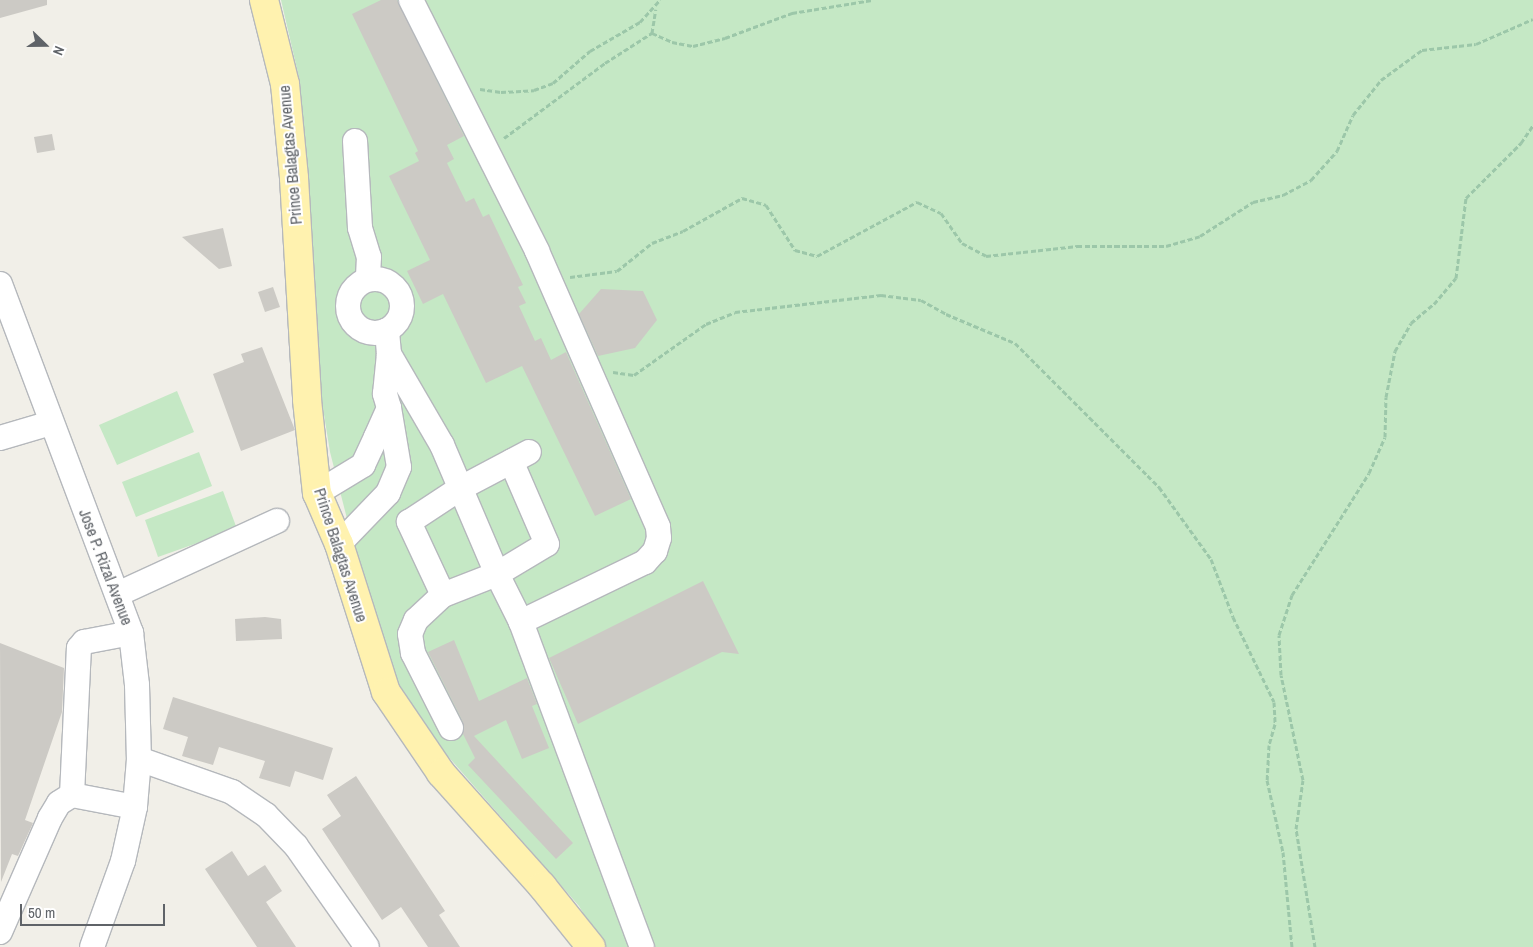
<!DOCTYPE html>
<html>
<head>
<meta charset="utf-8">
<style>
	body { margin:0 }
	#map { position:relative; width:1533px; height:947px; overflow:hidden; background:#f1efe8; font-family:"Archivo Narrow",sans-serif }
	div>[style] { position:absolute }
	[style*='--x'] { left:calc(var(--x)*1px); top:calc(var(--y)*1px); width:calc(var(--w)*1px); rotate:calc(var(--a)*1deg) }
	.green>* { inset:0; background:#c5e8c5 }
	.building>* { inset:0; background:#cccac5 }
	.path>* { height:3px; margin-top:-1.5px; transform-origin:0; background:repeating-linear-gradient(90deg,#9cc7a9 0 5px,transparent 0 7.5px) }
	.roads { filter:drop-shadow(1px 0 #b5b8bc) drop-shadow(-1px 0 #b5b8bc) drop-shadow(0 1px #b5b8bc) drop-shadow(0 -1px #b5b8bc) }
	.minor>* { height:24px; margin:-12px; padding:0 12px; transform-origin:12px; border-radius:12px; background:#fff }
	.minor>.ring { margin:-12px; padding:0; box-sizing:content-box; background:none; border:24px solid #fff; border-radius:50% }
	.major>* { height:28px; margin:-14px; padding:0 14px; transform-origin:14px; border-radius:14px; background:#fff2af }
	span { translate:-50% -50%; white-space:nowrap; text-align:center; line-height:1.15; -webkit-text-stroke:4px #fff; paint-order:stroke }
	.street-label { font-size:16px; color:#5f6368 }
	.north { position:absolute; left:20px; top:20px; width:50px; height:50px; -webkit-text-stroke:4px #fff; paint-order:stroke; rotate:112deg; font-size:14px; font-weight:700; line-height:20px; text-align:center; color:#5f6368 }
	.north::after { content:''; display:block; margin:auto; width:18px; height:22px; background:#5f6368; clip-path:polygon(50% 0,100% 100%,50% 72%,0 100%) }
	.scale { position:absolute; left:20px; top:904px; width:145px; height:22px; box-sizing:border-box; border:2px solid #5f6368; border-top:0; padding-left:6px; font-size:15px; line-height:18px; white-space:nowrap; color:#5f6368; -webkit-text-stroke:4px #fff; paint-order:stroke }
</style>
</head>
<body>
<div id="map">
	<div class="green">
		<i style="clip-path:polygon(281px 0,1533px 0,1533px 947px,603px 947px,579px 906px,446px 754px,395px 682px,355px 550px,330px 452px,321px 396px,300px 82px)"></i>
		<i style="clip-path:polygon(177px 391px,194px 432px,117px 465px,99px 425px)"></i>
		<i style="clip-path:polygon(199px 452px,212px 486px,136px 517px,122px 482px)"></i>
		<i style="clip-path:polygon(223px 491px,237px 529px,158px 557px,145px 520px)"></i>
	</div>
	<div class="building">
		<i style="clip-path:polygon(0 0,47px 0,47px 5px,0 18px)"></i>
		<i style="clip-path:polygon(381px 0,397px 0,464px 136px,447px 145px,454px 159px,447px 163px,466px 202px,474px 198px,483px 217px,489px 214px,523px 285px,518px 287px,526px 303px,519px 306px,535px 341px,541px 338px,551px 360px,566px 352px,631px 499px,595px 516px,522px 366px,486px 383px,443px 294px,423px 304px,407px 271px,430px 260px,389px 176px,419px 161px,415px 153px,418px 151px,352px 14px)"></i>
		<i style="clip-path:polygon(52px 134px,55px 150px,37px 153px,34px 137px)"></i>
		<i style="clip-path:polygon(223px 228px,232px 266px,219px 269px,182px 237px)"></i>
		<i style="clip-path:polygon(273px 287px,280px 307px,265px 312px,258px 292px)"></i>
		<i style="clip-path:polygon(601px 289px,643px 291px,657px 320px,635px 348px,598px 356px,579px 314px)"></i>
		<i style="clip-path:polygon(262px 347px,295px 430px,241px 451px,213px 374px,244px 362px,241px 354px)"></i>
		<i style="clip-path:polygon(703px 581px,739px 654px,722px 652px,578px 724px,549px 658px)"></i>
		<i style="clip-path:polygon(265px 617px,281px 619px,282px 639px,236px 641px,235px 619px)"></i>
		<i style="clip-path:polygon(454px 640px,479px 701px,527px 678px,537px 704px,532px 706px,549px 748px,522px 759px,506px 720px,474px 736px,573px 843px,556px 859px,468px 765px,475px 758px,463px 734px,463px 722px,428px 652px)"></i>
		<i style="clip-path:polygon(0 643px,64px 668px,62px 712px,25px 820px,33px 823px,18px 856px,12px 854px,1px 882px)"></i>
		<i style="clip-path:polygon(173px 697px,333px 748px,323px 780px,295px 771px,290px 787px,259px 778px,265px 761px,219px 747px,213px 765px,182px 756px,188px 737px,163px 729px)"></i>
		<i style="clip-path:polygon(356px 776px,445px 911px,439px 915px,460px 947px,428px 947px,401px 907px,382px 920px,322px 829px,341px 816px,327px 795px)"></i>
		<i style="clip-path:polygon(232px 851px,248px 876px,265px 865px,282px 891px,266px 902px,296px 947px,257px 947px,205px 869px)"></i>
	</div>
	<div class="path">
		<i style="--x:652;--y:33;--w:22;--a:24"></i>
		<i style="--x:672;--y:42;--w:21;--a:11"></i>
		<i style="--x:693;--y:46;--w:33;--a:-14"></i>
		<i style="--x:725;--y:38;--w:72;--a:-20.5"></i>
		<i style="--x:792;--y:13;--w:81;--a:-9.2"></i>
		<i style="--x:480;--y:89;--w:21;--a:8"></i>
		<i style="--x:501;--y:92;--w:33;--a:-3"></i>
		<i style="--x:534;--y:90;--w:20;--a:-20"></i>
		<i style="--x:553;--y:83;--w:49;--a:-40.9"></i>
		<i style="--x:590;--y:51;--w:58;--a:-30.1"></i>
		<i style="--x:640;--y:22;--w:30;--a:-48"></i>
		<i style="--x:504;--y:138;--w:126;--a:-36.6"></i>
		<i style="--x:605;--y:63;--w:56;--a:-32.6"></i>
		<i style="--x:652;--y:33;--w:24;--a:-81"></i>
		<i style="--x:570;--y:277;--w:47;--a:-7.3"></i>
		<i style="--x:617;--y:271;--w:45;--a:-38.7"></i>
		<i style="--x:652;--y:243;--w:33;--a:-21"></i>
		<i style="--x:683;--y:231;--w:68;--a:-29.2"></i>
		<i style="--x:742;--y:198;--w:25;--a:16"></i>
		<i style="--x:766;--y:205;--w:54;--a:57.2"></i>
		<i style="--x:795;--y:250;--w:23;--a:15"></i>
		<i style="--x:817;--y:256;--w:114;--a:-28.4"></i>
		<i style="--x:917;--y:202;--w:26;--a:25"></i>
		<i style="--x:941;--y:213;--w:37;--a:55"></i>
		<i style="--x:962;--y:243;--w:27;--a:28"></i>
		<i style="--x:986;--y:256;--w:92;--a:-6.3"></i>
		<i style="--x:1077;--y:246;--w:89;--a:0"></i>
		<i style="--x:1166;--y:246;--w:35;--a:-16"></i>
		<i style="--x:1200;--y:236;--w:63;--a:-32.7"></i>
		<i style="--x:1253;--y:202;--w:31;--a:-13"></i>
		<i style="--x:1283;--y:195;--w:32;--a:-28"></i>
		<i style="--x:1311;--y:180;--w:39;--a:-48"></i>
		<i style="--x:1337;--y:151;--w:39;--a:-66"></i>
		<i style="--x:1353;--y:115;--w:45;--a:-51.3"></i>
		<i style="--x:1381;--y:80;--w:51;--a:-36.2"></i>
		<i style="--x:1422;--y:50;--w:54;--a:-6.3"></i>
		<i style="--x:1476;--y:44;--w:62;--a:-23.7"></i>
		<i style="--x:613;--y:372;--w:21;--a:8"></i>
		<i style="--x:634;--y:375;--w:88;--a:-35.3"></i>
		<i style="--x:706;--y:324;--w:31;--a:-22"></i>
		<i style="--x:735;--y:312;--w:147;--a:-6.6"></i>
		<i style="--x:881;--y:295;--w:40;--a:7.1"></i>
		<i style="--x:921;--y:300;--w:29;--a:29"></i>
		<i style="--x:946;--y:314;--w:75;--a:22.8"></i>
		<i style="--x:1015;--y:343;--w:204;--a:45"></i>
		<i style="--x:1159;--y:487;--w:89;--a:54.2"></i>
		<i style="--x:1211;--y:559;--w:62;--a:69.2"></i>
		<i style="--x:1233;--y:617;--w:94;--a:64.2"></i>
		<i style="--x:1274;--y:702;--w:22;--a:87"></i>
		<i style="--x:1275;--y:724;--w:22;--a:106"></i>
		<i style="--x:1269;--y:745;--w:35;--a:93"></i>
		<i style="--x:1267;--y:780;--w:74;--a:77.5"></i>
		<i style="--x:1283;--y:852;--w:95;--a:84.6"></i>
		<i style="--x:1315;--y:947;--w:120;--a:-99.1"></i>
		<i style="--x:1296;--y:829;--w:49;--a:-81.9"></i>
		<i style="--x:1303;--y:780;--w:107;--a:-101.8"></i>
		<i style="--x:1281;--y:675;--w:40;--a:-92.9"></i>
		<i style="--x:1279;--y:635;--w:42;--a:-72"></i>
		<i style="--x:1292;--y:595;--w:144;--a:-57.7"></i>
		<i style="--x:1369;--y:473;--w:39;--a:-66"></i>
		<i style="--x:1385;--y:437;--w:40;--a:-88.6"></i>
		<i style="--x:1386;--y:397;--w:47;--a:-78.9"></i>
		<i style="--x:1395;--y:351;--w:32;--a:-60"></i>
		<i style="--x:1411;--y:323;--w:30;--a:-40"></i>
		<i style="--x:1434;--y:304;--w:34;--a:-50"></i>
		<i style="--x:1456;--y:278;--w:81;--a:-82.9"></i>
		<i style="--x:1466;--y:198;--w:78;--a:-45"></i>
		<i style="--x:1521;--y:143;--w:22;--a:-56"></i>
	</div>
	<div class="roads">
		<div class="minor">
			<i style="--x:411;--y:0;--w:281;--a:63.3"></i>
			<i style="--x:537;--y:251;--w:301;--a:66.3"></i>
			<i style="--x:658;--y:527;--w:11;--a:85"></i>
			<i style="--x:659;--y:538;--w:14;--a:107"></i>
			<i style="--x:655;--y:551;--w:15;--a:132"></i>
			<i style="--x:645;--y:562;--w:138;--a:154.2"></i>
			<i style="--x:355;--y:141;--w:87;--a:86.7"></i>
			<i style="--x:360;--y:228;--w:30;--a:73"></i>
			<i style="--x:369;--y:257;--w:22;--a:93"></i>
			<i class="ring" style="left:348px;top:279px;width:30px;height:30px"></i>
			<i style="--x:0;--y:284;--w:373;--a:69.4"></i>
			<i style="--x:131;--y:633;--w:52;--a:83.4"></i>
			<i style="--x:137;--y:685;--w:74;--a:88.5"></i>
			<i style="--x:139;--y:759;--w:48;--a:94.8"></i>
			<i style="--x:135;--y:807;--w:55;--a:102.5"></i>
			<i style="--x:123;--y:861;--w:91;--a:109.8"></i>
			<i style="--x:389;--y:354;--w:105;--a:59.8"></i>
			<i style="--x:442;--y:445;--w:140;--a:66.9"></i>
			<i style="--x:497;--y:574;--w:54;--a:63.4"></i>
			<i style="--x:521;--y:622;--w:347;--a:69.6"></i>
			<i style="--x:0;--y:438;--w:53;--a:-16.4"></i>
			<i style="--x:317;--y:493;--w:54;--a:-31.3"></i>
			<i style="--x:363;--y:465;--w:31;--a:-65"></i>
			<i style="--x:376;--y:437;--w:32;--a:-66"></i>
			<i style="--x:389;--y:408;--w:15;--a:-106"></i>
			<i style="--x:385;--y:394;--w:40;--a:-84.3"></i>
			<i style="--x:389;--y:354;--w:24;--a:-95"></i>
			<i style="--x:339;--y:544;--w:71;--a:-46.1"></i>
			<i style="--x:388;--y:493;--w:28;--a:-67"></i>
			<i style="--x:399;--y:467;--w:60;--a:-99.6"></i>
			<i style="--x:118;--y:594;--w:175;--a:-24.7"></i>
			<i style="--x:443;--y:595;--w:81;--a:-115"></i>
			<i style="--x:409;--y:522;--w:60;--a:-33.4"></i>
			<i style="--x:459;--y:489;--w:79;--a:-27.9"></i>
			<i style="--x:451;--y:728;--w:84;--a:-116.9"></i>
			<i style="--x:413;--y:653;--w:19;--a:-99"></i>
			<i style="--x:410;--y:634;--w:15;--a:-67"></i>
			<i style="--x:416;--y:620;--w:37;--a:-43"></i>
			<i style="--x:443;--y:595;--w:58;--a:-21.3"></i>
			<i style="--x:497;--y:574;--w:58;--a:-31"></i>
			<i style="--x:547;--y:544;--w:90;--a:-113.4"></i>
			<i style="--x:139;--y:759;--w:99;--a:19.5"></i>
			<i style="--x:232;--y:792;--w:41;--a:34.1"></i>
			<i style="--x:266;--y:815;--w:43;--a:45.9"></i>
			<i style="--x:296;--y:846;--w:123;--a:54.9"></i>
			<i style="--x:72;--y:795;--w:147;--a:-87.3"></i>
			<i style="--x:79;--y:648;--w:8;--a:-50"></i>
			<i style="--x:84;--y:642;--w:48;--a:-10.8"></i>
			<i style="--x:0;--y:932;--w:124;--a:-66.3"></i>
			<i style="--x:50;--y:818;--w:17;--a:-59"></i>
			<i style="--x:59;--y:803;--w:15;--a:-32"></i>
			<i style="--x:72;--y:795;--w:64;--a:10.8"></i>
		</div>
		<div class="major">
			<i style="--x:264;--y:0;--w:87;--a:76"></i>
			<i style="--x:285;--y:84;--w:94;--a:84.5"></i>
			<i style="--x:294;--y:178;--w:222;--a:86.6"></i>
			<i style="--x:307;--y:400;--w:94;--a:83.9"></i>
			<i style="--x:317;--y:493;--w:56;--a:66.7"></i>
			<i style="--x:339;--y:544;--w:155;--a:72.4"></i>
			<i style="--x:386;--y:692;--w:98;--a:55.8"></i>
			<i style="--x:441;--y:773;--w:152;--a:48.2"></i>
			<i style="--x:542;--y:886;--w:78;--a:51.2"></i>
		</div>
	</div>
	<div class="street-label">
		<span style="left:290px;top:155px;rotate:-95deg">Prince Balagtas Avenue</span>
		<span style="left:341px;top:555px;rotate:72deg">Prince Balagtas Avenue</span>
		<span style="left:106px;top:567px;rotate:69deg">Jose P. Rizal Avenue</span>
	</div>
	<div class="north">N</div>
	<div class="scale">50 m</div>
</div>
</body>
</html>
